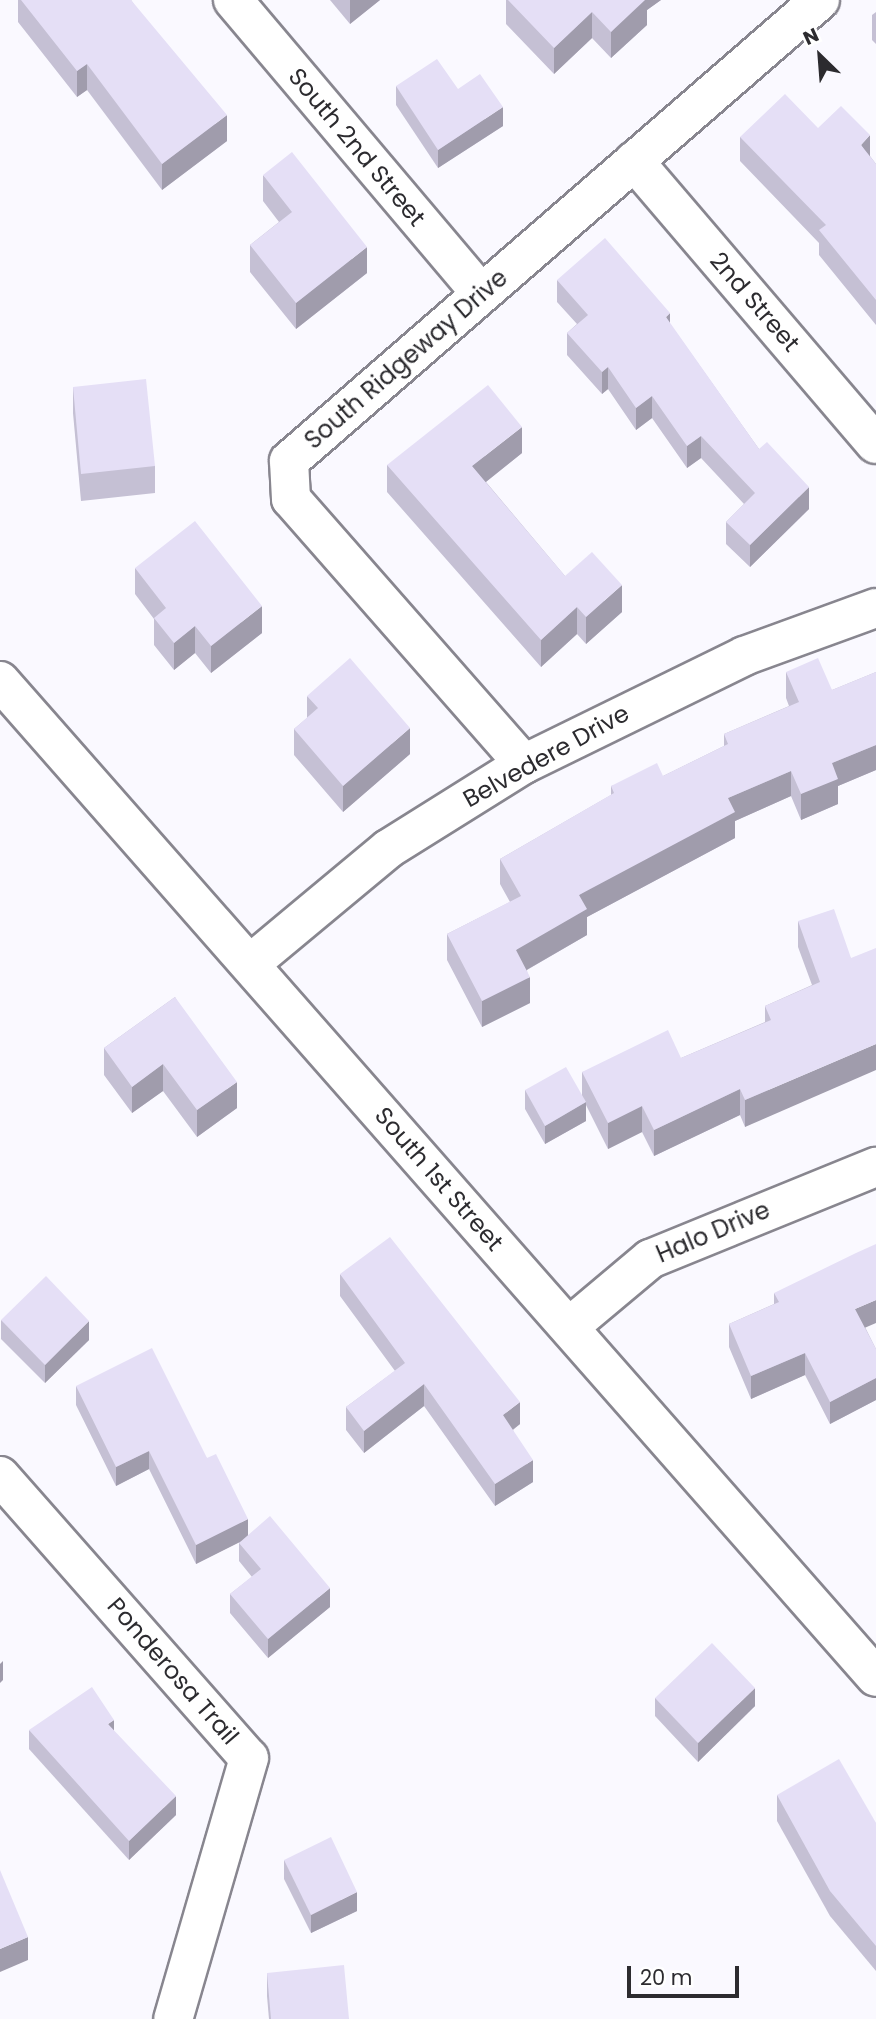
<!DOCTYPE html>
<html>
<head>
<meta charset="utf-8">
<style>
	body { margin:0 }
	#map { position:relative; width:876px; height:2019px; overflow:hidden; background:#faf9ff; font-family:Poppins,sans-serif }
	div>[style] { position:absolute }
	[style*='--x'] { left:calc(var(--x)*1px); top:calc(var(--y)*1px); width:calc(var(--w)*1px); rotate:calc(var(--a)*1deg) }
	.roads { filter:drop-shadow(2px 0 #88868f) drop-shadow(-2px 0 #88868f) drop-shadow(0 2px #88868f) drop-shadow(0 -2px #88868f) }
	.minor>* { height:38px; margin:-19px; padding:0 19px; transform-origin:19px; border-radius:19px; background:#fff }
	.wall>* { inset:0; background:#c5c0d4 }
	.shaded-wall>* { inset:0; background:#a09cac }
	.building>* { inset:0; background:#e5dff6 }
	span { translate:-50% -50%; white-space:nowrap; text-align:center; line-height:1.15; -webkit-text-stroke:5px #fff; paint-order:stroke }
	.street-label { font-size:24px; color:#2c2b2f }
	.north { position:absolute; left:785px; top:21px; width:70px; height:70px; -webkit-text-stroke:5px #fff; paint-order:stroke; rotate:335deg; font-size:19px; font-weight:700; line-height:28px; text-align:center; color:#2c2b2f }
	.north::after { content:''; display:block; margin:auto; width:24px; height:32px; background:#2c2b2f; clip-path:polygon(50% 0,100% 100%,50% 72%,0 100%) }
	.scale { position:absolute; left:627px; top:1966px; width:112px; height:32px; box-sizing:border-box; border:4px solid #2c2b2f; border-top:0; padding-left:9px; font-size:21px; line-height:24px; white-space:nowrap; color:#2c2b2f; -webkit-text-stroke:5px #fff; paint-order:stroke }
</style>
</head>
<body>
<div id="map">
	<div class="roads">
		<div class="minor">
			<i style="--x:233;--y:0;--w:384;--a:49.8"></i>
			<i style="--x:634;--y:161;--w:372;--a:49.5"></i>
			<i style="--x:0;--y:681;--w:1326;--a:48.67"></i>
			<i style="--x:524;--y:764;--w:353;--a:-131.3"></i>
			<i style="--x:291;--y:499;--w:38;--a:-93"></i>
			<i style="--x:289;--y:461;--w:703;--a:-40.96"></i>
			<i style="--x:250;--y:964;--w:180;--a:-39.8"></i>
			<i style="--x:388;--y:849;--w:160;--a:-32"></i>
			<i style="--x:524;--y:764;--w:245;--a:-26.1"></i>
			<i style="--x:744;--y:656;--w:140;--a:-20"></i>
			<i style="--x:569;--y:1327;--w:106;--a:-40"></i>
			<i style="--x:650;--y:1259;--w:244;--a:-22.2"></i>
			<i style="--x:0;--y:1476;--w:376;--a:48.6"></i>
			<i style="--x:249;--y:1758;--w:272;--a:106.2"></i>
		</div>
	</div>
	<div class="wall">
		<i style="clip-path:polygon(18px 0,131px 0,227px 141px,162px 190px,87px 90px,77px 97px,18px 22px)"></i>
		<i style="clip-path:polygon(330px 0,380px 0,350px 24px)"></i>
		<i style="clip-path:polygon(506px 0,661px 0,647px 10px,647px 25px,611px 58px,592px 38px,554px 74px,506px 24px)"></i>
		<i style="clip-path:polygon(876px 12px,876px 44px,872px 40px,872px 15px)"></i>
		<i style="clip-path:polygon(396px 86px,503px 126px,438px 168px,396px 105px)"></i>
		<i style="clip-path:polygon(818px 128px,870px 156px,876px 164px,876px 325px,819px 255px,819px 243px,740px 161px,740px 137px)"></i>
		<i style="clip-path:polygon(263px 175px,367px 273px,296px 329px,250px 272px,250px 245px,279px 222px,263px 201px)"></i>
		<i style="clip-path:polygon(557px 280px,670px 324px,759px 449px,809px 509px,750px 567px,726px 544px,726px 522px,744px 504px,701px 458px,687px 468px,652px 418px,636px 430px,608px 389px,602px 394px,567px 355px,567px 333px,577px 324px,557px 302px)"></i>
		<i style="clip-path:polygon(73px 387px,155px 466px,155px 493px,81px 501px,73px 413px)"></i>
		<i style="clip-path:polygon(522px 453px,486px 482px,565px 576px,622px 612px,586px 644px,577px 634px,541px 667px,387px 492px,387px 465px)"></i>
		<i style="clip-path:polygon(135px 568px,262px 633px,211px 673px,195px 653px,174px 670px,154px 645px,154px 619px,135px 594px)"></i>
		<i style="clip-path:polygon(786px 672px,832px 690px,876px 672px,876px 770px,838px 786px,838px 804px,801px 820px,791px 796px,735px 821px,735px 838px,587px 917px,587px 935px,527px 970px,530px 1003px,482px 1027px,447px 960px,447px 934px,510px 902px,500px 884px,500px 859px,611px 795px,611px 786px,663px 776px,724px 746px,724px 734px,789px 706px,786px 698px)"></i>
		<i style="clip-path:polygon(307px 696px,410px 754px,343px 812px,294px 755px,294px 729px,307px 718px)"></i>
		<i style="clip-path:polygon(798px 921px,851px 958px,745px 1127px,740px 1115px,654px 1156px,642px 1132px,608px 1149px,586px 1105px,586px 1121px,545px 1144px,525px 1109px,525px 1090px,582px 1096px,582px 1072px,681px 1058px,765px 1022px,765px 1006px,812px 985px,798px 947px)"></i>
		<i style="clip-path:polygon(175px 997px,237px 1108px,197px 1137px,163px 1091px,132px 1113px,104px 1075px,104px 1048px)"></i>
		<i style="clip-path:polygon(340px 1274px,520px 1424px,513px 1430px,533px 1482px,495px 1506px,424px 1406px,364px 1453px,346px 1430px,346px 1407px,395px 1371px,340px 1296px)"></i>
		<i style="clip-path:polygon(774px 1293px,865px 1327px,876px 1349px,876px 1400px,830px 1424px,805px 1375px,751px 1399px,729px 1347px,729px 1324px,774px 1304px)"></i>
		<i style="clip-path:polygon(1px 1320px,89px 1340px,45px 1383px,1px 1339px)"></i>
		<i style="clip-path:polygon(76px 1386px,207px 1458px,248px 1535px,330px 1607px,268px 1658px,230px 1613px,230px 1594px,252px 1577px,239px 1561px,239px 1542px,196px 1564px,149px 1469px,116px 1486px,76px 1405px)"></i>
		<i style="clip-path:polygon(655px 1698px,755px 1706px,698px 1762px,655px 1716px)"></i>
		<i style="clip-path:polygon(29px 1730px,176px 1815px,129px 1860px,29px 1749px)"></i>
		<i style="clip-path:polygon(777px 1795px,876px 1823px,876px 1971px,830px 1916px,777px 1821px)"></i>
		<i style="clip-path:polygon(284px 1860px,357px 1911px,311px 1933px,284px 1879px)"></i>
		<i style="clip-path:polygon(267px 1973px,349px 2019px,269px 2019px,267px 1996px)"></i>
	</div>
	<div class="shaded-wall">
		<i style="clip-path:polygon(350px 0,380px 0,350px 24px)"></i>
		<i style="clip-path:polygon(639px 0,661px 0,647px 10px,647px 25px,611px 58px,611px 32px)"></i>
		<i style="clip-path:polygon(592px 12px,592px 38px,554px 74px,554px 48px)"></i>
		<i style="clip-path:polygon(87px 64px,87px 90px,77px 97px,77px 71px)"></i>
		<i style="clip-path:polygon(503px 107px,503px 126px,438px 168px,438px 150px)"></i>
		<i style="clip-path:polygon(227px 115px,227px 141px,162px 190px,162px 164px)"></i>
		<i style="clip-path:polygon(870px 135px,870px 160px,861px 145px)"></i>
		<i style="clip-path:polygon(367px 247px,367px 273px,296px 329px,296px 303px)"></i>
		<i style="clip-path:polygon(670px 313px,670px 335px,666px 317px)"></i>
		<i style="clip-path:polygon(608px 367px,608px 389px,602px 394px,602px 372px)"></i>
		<i style="clip-path:polygon(652px 396px,652px 418px,636px 430px,636px 408px)"></i>
		<i style="clip-path:polygon(522px 427px,522px 453px,472px 493px,472px 466px)"></i>
		<i style="clip-path:polygon(701px 436px,701px 458px,687px 468px,687px 446px)"></i>
		<i style="clip-path:polygon(809px 487px,809px 509px,750px 567px,750px 545px)"></i>
		<i style="clip-path:polygon(622px 585px,622px 612px,586px 644px,586px 617px)"></i>
		<i style="clip-path:polygon(262px 606px,262px 633px,211px 673px,211px 646px)"></i>
		<i style="clip-path:polygon(577px 607px,577px 634px,541px 667px,541px 640px)"></i>
		<i style="clip-path:polygon(195px 626px,195px 653px,174px 670px,174px 643px)"></i>
		<i style="clip-path:polygon(410px 728px,410px 754px,343px 812px,343px 786px)"></i>
		<i style="clip-path:polygon(876px 745px,876px 770px,838px 786px,838px 804px,801px 820px,801px 794px,832px 763px)"></i>
		<i style="clip-path:polygon(791px 771px,791px 796px,735px 821px,735px 838px,587px 917px,587px 935px,516px 976px,516px 950px,579px 895px,728px 798px)"></i>
		<i style="clip-path:polygon(530px 977px,530px 1003px,482px 1027px,482px 1001px)"></i>
		<i style="clip-path:polygon(876px 1044px,876px 1070px,745px 1127px,745px 1100px)"></i>
		<i style="clip-path:polygon(163px 1064px,163px 1091px,132px 1113px,132px 1087px)"></i>
		<i style="clip-path:polygon(237px 1082px,237px 1108px,197px 1137px,197px 1110px)"></i>
		<i style="clip-path:polygon(740px 1089px,740px 1115px,654px 1156px,654px 1130px)"></i>
		<i style="clip-path:polygon(586px 1102px,586px 1121px,545px 1144px,545px 1126px)"></i>
		<i style="clip-path:polygon(642px 1106px,642px 1132px,608px 1149px,608px 1123px)"></i>
		<i style="clip-path:polygon(876px 1300px,876px 1323px,855px 1332px,855px 1309px)"></i>
		<i style="clip-path:polygon(89px 1321px,89px 1340px,45px 1383px,45px 1365px)"></i>
		<i style="clip-path:polygon(805px 1353px,805px 1375px,751px 1399px,751px 1376px)"></i>
		<i style="clip-path:polygon(876px 1378px,876px 1400px,830px 1424px,830px 1402px)"></i>
		<i style="clip-path:polygon(424px 1384px,424px 1406px,364px 1453px,364px 1431px)"></i>
		<i style="clip-path:polygon(520px 1402px,520px 1424px,503px 1437px,503px 1415px)"></i>
		<i style="clip-path:polygon(149px 1451px,149px 1469px,116px 1486px,116px 1467px)"></i>
		<i style="clip-path:polygon(533px 1460px,533px 1482px,495px 1506px,495px 1484px)"></i>
		<i style="clip-path:polygon(248px 1519px,248px 1538px,196px 1564px,196px 1545px)"></i>
		<i style="clip-path:polygon(330px 1588px,330px 1607px,268px 1658px,268px 1639px)"></i>
		<i style="clip-path:polygon(3px 1661px,3px 1680px,0 1683px,0 1664px)"></i>
		<i style="clip-path:polygon(755px 1688px,755px 1706px,698px 1762px,698px 1743px)"></i>
		<i style="clip-path:polygon(114px 1720px,114px 1739px,108px 1724px)"></i>
		<i style="clip-path:polygon(176px 1796px,176px 1815px,129px 1860px,129px 1841px)"></i>
		<i style="clip-path:polygon(357px 1892px,357px 1911px,311px 1933px,311px 1915px)"></i>
		<i style="clip-path:polygon(28px 1937px,28px 1960px,0 1972px,0 1949px)"></i>
	</div>
	<div class="building">
		<i style="clip-path:polygon(21px 0,131px 0,227px 115px,162px 164px,87px 64px,77px 71px)"></i>
		<i style="clip-path:polygon(508px 0,645px 0,611px 32px,592px 12px,554px 48px)"></i>
		<i style="clip-path:polygon(437px 59px,458px 89px,480px 74px,503px 107px,438px 150px,396px 86px)"></i>
		<i style="clip-path:polygon(785px 94px,818px 128px,841px 106px,870px 135px,861px 145px,876px 164px,876px 300px,819px 230px,826px 225px,740px 137px)"></i>
		<i style="clip-path:polygon(292px 152px,367px 247px,296px 303px,250px 245px,292px 212px,263px 175px)"></i>
		<i style="clip-path:polygon(605px 238px,670px 313px,666px 317px,759px 449px,767px 442px,809px 487px,750px 545px,726px 522px,755px 493px,701px 436px,687px 446px,652px 396px,636px 408px,608px 367px,602px 372px,567px 333px,588px 315px,557px 280px)"></i>
		<i style="clip-path:polygon(146px 379px,155px 466px,81px 474px,73px 387px)"></i>
		<i style="clip-path:polygon(488px 385px,522px 427px,472px 466px,565px 576px,592px 552px,622px 585px,586px 617px,577px 607px,541px 640px,387px 465px)"></i>
		<i style="clip-path:polygon(195px 521px,262px 606px,211px 646px,195px 626px,174px 643px,154px 618px,166px 608px,135px 568px)"></i>
		<i style="clip-path:polygon(350px 658px,410px 728px,343px 786px,294px 729px,318px 708px,307px 696px)"></i>
		<i style="clip-path:polygon(818px 658px,832px 690px,876px 672px,876px 745px,832px 763px,838px 779px,801px 794px,791px 771px,728px 798px,735px 812px,579px 895px,587px 909px,516px 950px,530px 977px,482px 1001px,447px 934px,521px 896px,500px 859px,614px 793px,611px 786px,657px 763px,663px 776px,728px 744px,724px 734px,799px 702px,786px 672px)"></i>
		<i style="clip-path:polygon(834px 909px,851px 958px,876px 948px,876px 1044px,745px 1100px,740px 1089px,654px 1130px,642px 1106px,608px 1123px,582px 1072px,668px 1030px,681px 1058px,771px 1020px,765px 1006px,820px 982px,798px 921px)"></i>
		<i style="clip-path:polygon(175px 997px,237px 1082px,197px 1110px,163px 1064px,132px 1087px,104px 1048px)"></i>
		<i style="clip-path:polygon(566px 1067px,586px 1102px,545px 1126px,525px 1090px)"></i>
		<i style="clip-path:polygon(390px 1237px,520px 1402px,503px 1415px,533px 1460px,495px 1484px,424px 1384px,364px 1431px,346px 1407px,405px 1363px,340px 1274px)"></i>
		<i style="clip-path:polygon(876px 1244px,876px 1300px,855px 1309px,876px 1349px,876px 1378px,830px 1402px,805px 1353px,751px 1376px,729px 1324px,779px 1302px,774px 1293px,856px 1253px)"></i>
		<i style="clip-path:polygon(46px 1276px,89px 1321px,45px 1365px,1px 1320px)"></i>
		<i style="clip-path:polygon(152px 1348px,207px 1458px,216px 1454px,248px 1519px,196px 1545px,149px 1451px,116px 1467px,76px 1386px)"></i>
		<i style="clip-path:polygon(270px 1516px,330px 1588px,268px 1639px,230px 1594px,261px 1569px,239px 1543px)"></i>
		<i style="clip-path:polygon(712px 1643px,755px 1688px,698px 1743px,655px 1698px)"></i>
		<i style="clip-path:polygon(92px 1687px,114px 1720px,108px 1724px,176px 1796px,129px 1841px,29px 1730px)"></i>
		<i style="clip-path:polygon(839px 1759px,876px 1823px,876px 1946px,830px 1891px,777px 1795px)"></i>
		<i style="clip-path:polygon(331px 1837px,357px 1892px,311px 1915px,284px 1860px)"></i>
		<i style="clip-path:polygon(0 1870px,28px 1937px,0 1949px)"></i>
		<i style="clip-path:polygon(344px 1965px,349px 2019px,271px 2019px,267px 1973px)"></i>
	</div>
	<div class="street-label">
		<span style="left:357px;top:147px;rotate:50deg">South 2nd Street</span>
		<span style="left:755px;top:302px;rotate:49deg">2nd Street</span>
		<span style="left:406px;top:359px;rotate:-41deg">South Ridgeway Drive</span>
		<span style="left:546px;top:756px;rotate:-29deg">Belvedere Drive</span>
		<span style="left:439px;top:1179px;rotate:49deg">South 1st Street</span>
		<span style="left:713px;top:1232px;rotate:-23deg">Halo Drive</span>
		<span style="left:173px;top:1671px;rotate:49deg">Ponderosa Trail</span>
	</div>
	<div class="north">N</div>
	<div class="scale">20 m</div>
</div>
</body>
</html>
